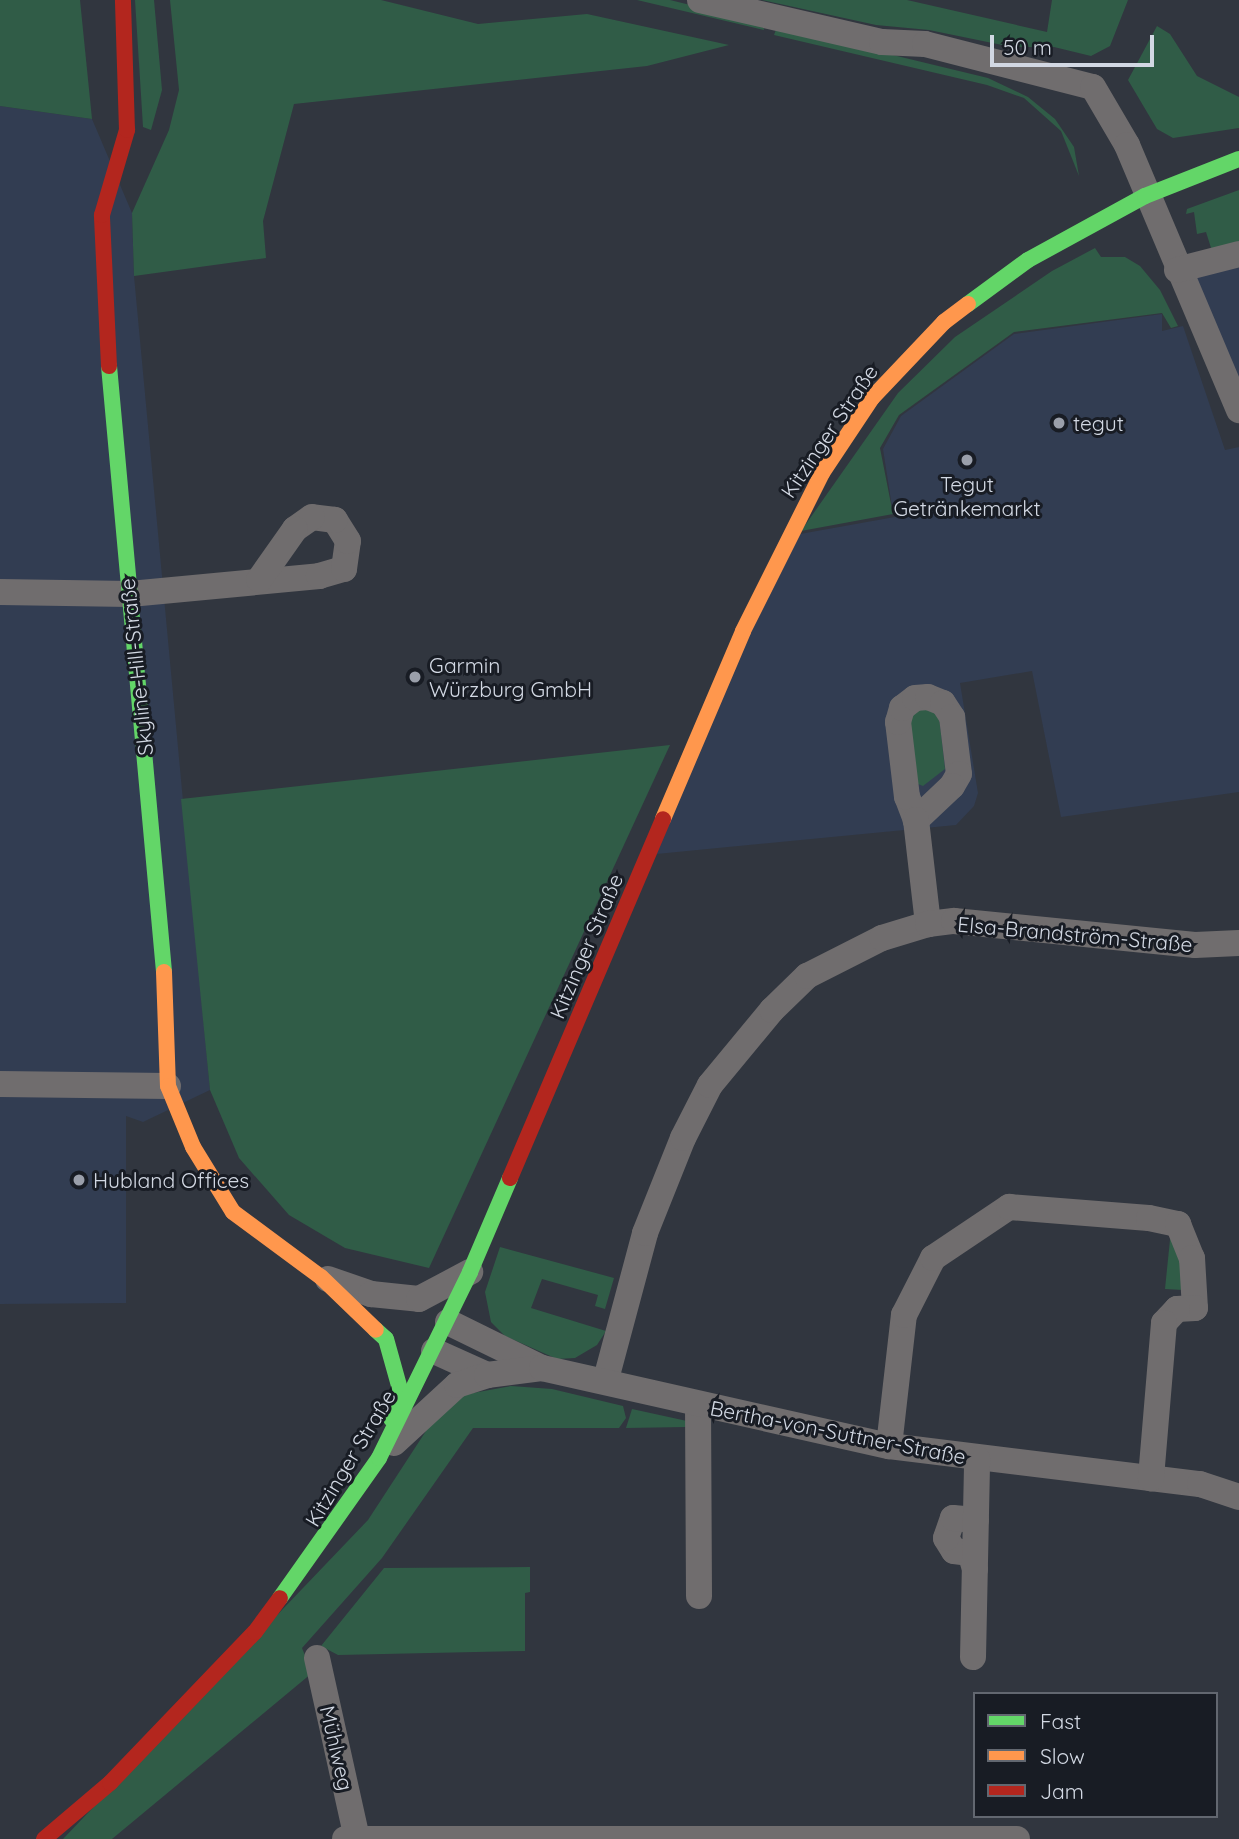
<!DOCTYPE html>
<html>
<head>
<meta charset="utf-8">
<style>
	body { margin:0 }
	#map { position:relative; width:1239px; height:1839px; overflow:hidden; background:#31363f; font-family:Quicksand,sans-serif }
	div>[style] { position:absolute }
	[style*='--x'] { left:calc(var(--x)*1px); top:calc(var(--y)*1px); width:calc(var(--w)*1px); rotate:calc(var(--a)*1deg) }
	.built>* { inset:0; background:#323d52 }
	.green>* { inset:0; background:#305c47 }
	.street>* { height:26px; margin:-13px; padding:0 13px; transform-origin:13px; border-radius:13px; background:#706d6e }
	.fast>* { height:16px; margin:-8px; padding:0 8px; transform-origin:8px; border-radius:8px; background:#63d668 }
	.slow>* { height:16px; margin:-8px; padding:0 8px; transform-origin:8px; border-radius:8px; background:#ff974d }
	.jam>* { height:16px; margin:-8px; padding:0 8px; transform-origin:8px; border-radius:8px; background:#b3261e }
	.dots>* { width:19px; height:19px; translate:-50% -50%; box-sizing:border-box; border:4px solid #181c24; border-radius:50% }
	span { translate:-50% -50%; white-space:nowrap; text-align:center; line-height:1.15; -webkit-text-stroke:6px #181c24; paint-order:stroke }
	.poi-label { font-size:21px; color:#d2d8e3 }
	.left { translate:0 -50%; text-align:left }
	.street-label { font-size:21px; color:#d2d8e3 }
	.legend { position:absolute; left:973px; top:1692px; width:245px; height:126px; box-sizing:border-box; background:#181c24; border:2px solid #626770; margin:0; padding:9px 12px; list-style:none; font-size:21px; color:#d2d8e3 }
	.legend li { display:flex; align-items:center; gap:14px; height:35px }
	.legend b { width:35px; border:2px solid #626770 }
	.scale { position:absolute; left:990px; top:35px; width:164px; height:32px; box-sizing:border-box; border:4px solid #d2d8e3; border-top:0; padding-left:9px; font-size:21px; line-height:24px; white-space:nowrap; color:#d2d8e3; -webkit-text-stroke:5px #181c24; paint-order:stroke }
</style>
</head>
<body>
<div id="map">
	<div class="built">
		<i style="clip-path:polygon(0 106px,92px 119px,132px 213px,134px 276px,210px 1090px,143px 1122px,126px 1116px,126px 1303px,0 1304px)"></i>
		<i style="clip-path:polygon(1239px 254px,1239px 405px,1177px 270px)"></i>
		<i style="clip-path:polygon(1162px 314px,1162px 331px,1183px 326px,1225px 450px,1239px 447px,1239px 792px,1061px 817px,1032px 671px,960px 683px,978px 793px,974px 806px,956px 825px,646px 855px,789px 536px,995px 499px,893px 513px,883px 449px,901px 416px,1014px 334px)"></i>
	</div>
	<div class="green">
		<i style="clip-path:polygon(0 0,80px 0,92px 119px,0 106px)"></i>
		<i style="clip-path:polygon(135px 0,154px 0,162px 90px,151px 130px,143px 127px)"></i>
		<i style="clip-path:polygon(170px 0,381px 0,478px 24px,587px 14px,729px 45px,647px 66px,294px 104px,263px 221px,266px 258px,134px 276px,132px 213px,169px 130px,179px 90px)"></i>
		<i style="clip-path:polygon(637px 0,670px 0,763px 23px,764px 30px)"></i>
		<i style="clip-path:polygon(762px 0,907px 0,1047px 32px,1052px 0,1128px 0,1110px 46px,1091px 56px,1054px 47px,1012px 47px,929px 30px,876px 25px)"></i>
		<i style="clip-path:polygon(1157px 26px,1170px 34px,1197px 76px,1239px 97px,1239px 128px,1173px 138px,1157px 129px,1128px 80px)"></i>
		<i style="clip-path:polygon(777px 27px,988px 78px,1028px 97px,1055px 119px,1074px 147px,1079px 176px,1061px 131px,1024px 98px,987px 85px,774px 35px)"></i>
		<i style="clip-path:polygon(1239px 190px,1239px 245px,1212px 251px,1206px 232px,1197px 234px,1194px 212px,1186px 214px,1187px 209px)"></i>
		<i style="clip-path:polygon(1095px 248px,1101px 257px,1125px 257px,1140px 266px,1160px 290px,1178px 326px,1171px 328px,1162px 313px,1014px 332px,899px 415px,880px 448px,893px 514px,801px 531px,898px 393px,955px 337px,1052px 271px)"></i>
		<i style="clip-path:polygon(922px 706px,939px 716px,945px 769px,923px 786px,918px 784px,910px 722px,912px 711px)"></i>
		<i style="clip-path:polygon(670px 745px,429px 1268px,345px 1248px,289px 1215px,239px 1158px,210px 1090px,181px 799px)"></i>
		<i style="clip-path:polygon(1171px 1230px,1181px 1236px,1183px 1290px,1165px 1289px)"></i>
		<i style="clip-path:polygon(500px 1247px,614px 1278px,605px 1309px,595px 1306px,598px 1295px,542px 1279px,531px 1308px,606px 1331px,597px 1345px,575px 1358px,557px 1359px,505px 1336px,491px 1322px,485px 1292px)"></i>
		<i style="clip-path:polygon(511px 1386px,552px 1389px,623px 1406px,626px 1418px,619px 1428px,473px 1428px,382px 1558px,302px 1648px,312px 1673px,112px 1839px,63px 1839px,368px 1520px,439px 1411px,462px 1395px)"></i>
		<i style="clip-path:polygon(632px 1409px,687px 1421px,686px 1427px,626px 1428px)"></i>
		<i style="clip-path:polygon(530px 1567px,530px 1592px,525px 1593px,525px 1651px,338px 1655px,321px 1646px,384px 1568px)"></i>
	</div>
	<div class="street">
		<i style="--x:700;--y:0;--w:187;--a:13"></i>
		<i style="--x:882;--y:42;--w:43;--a:2.7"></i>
		<i style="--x:925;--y:44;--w:173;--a:14.4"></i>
		<i style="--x:1093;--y:87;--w:67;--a:59.6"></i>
		<i style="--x:1127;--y:145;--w:288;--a:67.1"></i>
		<i style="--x:1177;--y:270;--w:64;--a:-14.5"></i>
		<i style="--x:0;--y:592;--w:130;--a:0.9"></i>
		<i style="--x:130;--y:594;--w:190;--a:-5.4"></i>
		<i style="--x:319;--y:576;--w:26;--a:-16"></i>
		<i style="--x:344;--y:569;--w:28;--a:-82"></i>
		<i style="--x:348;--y:541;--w:25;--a:-122"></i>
		<i style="--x:335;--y:520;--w:23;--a:-173"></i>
		<i style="--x:312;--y:517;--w:21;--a:145"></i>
		<i style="--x:295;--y:529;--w:62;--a:125.2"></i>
		<i style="--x:916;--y:820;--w:25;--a:-111"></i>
		<i style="--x:907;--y:797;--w:76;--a:-96.8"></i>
		<i style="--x:898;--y:722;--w:15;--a:-74"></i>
		<i style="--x:902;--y:708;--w:16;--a:-38"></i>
		<i style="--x:915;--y:698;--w:13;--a:-4"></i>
		<i style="--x:928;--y:697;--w:16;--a:22"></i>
		<i style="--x:943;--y:703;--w:17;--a:57"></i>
		<i style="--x:952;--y:717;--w:57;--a:83"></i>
		<i style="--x:959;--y:774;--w:14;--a:120"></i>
		<i style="--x:952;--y:786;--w:50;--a:136.6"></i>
		<i style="--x:916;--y:820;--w:105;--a:83.4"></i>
		<i style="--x:0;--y:1084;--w:168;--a:0.7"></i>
		<i style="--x:328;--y:1279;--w:46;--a:19.2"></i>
		<i style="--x:371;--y:1294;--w:48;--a:5.9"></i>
		<i style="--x:419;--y:1299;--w:58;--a:-27.9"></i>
		<i style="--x:448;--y:1322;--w:105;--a:26.1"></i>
		<i style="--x:434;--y:1351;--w:58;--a:24.4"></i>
		<i style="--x:606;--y:1379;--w:151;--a:-75"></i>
		<i style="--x:645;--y:1233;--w:102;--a:-68.2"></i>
		<i style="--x:683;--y:1138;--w:59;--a:-63"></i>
		<i style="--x:710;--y:1085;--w:97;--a:-50.4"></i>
		<i style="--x:772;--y:1010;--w:49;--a:-44.2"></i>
		<i style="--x:807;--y:976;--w:84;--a:-26.9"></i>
		<i style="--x:882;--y:938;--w:48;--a:-16.9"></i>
		<i style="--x:928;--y:924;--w:26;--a:-7"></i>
		<i style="--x:954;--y:921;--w:242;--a:5.7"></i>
		<i style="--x:1195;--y:945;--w:44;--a:-2.6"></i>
		<i style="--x:698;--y:1404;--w:192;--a:89.7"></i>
		<i style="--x:394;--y:1443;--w:86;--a:-42.6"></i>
		<i style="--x:457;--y:1385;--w:32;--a:-18"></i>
		<i style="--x:487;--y:1375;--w:55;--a:-7.3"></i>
		<i style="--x:542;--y:1368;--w:356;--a:12.7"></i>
		<i style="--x:889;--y:1446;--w:313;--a:7"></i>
		<i style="--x:1200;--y:1484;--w:41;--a:18.4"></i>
		<i style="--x:889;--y:1446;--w:132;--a:-83.5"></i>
		<i style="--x:904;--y:1315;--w:64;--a:-63"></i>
		<i style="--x:933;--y:1258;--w:92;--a:-33.9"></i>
		<i style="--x:1009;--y:1207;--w:140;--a:4.5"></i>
		<i style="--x:1149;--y:1218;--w:30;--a:12"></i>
		<i style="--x:1178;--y:1224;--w:37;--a:68"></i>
		<i style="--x:1192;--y:1258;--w:50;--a:86.6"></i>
		<i style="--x:1195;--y:1308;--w:18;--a:177"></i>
		<i style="--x:1177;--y:1309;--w:19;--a:133"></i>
		<i style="--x:1164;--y:1323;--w:156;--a:94.8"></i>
		<i style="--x:975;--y:1569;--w:17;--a:-107"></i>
		<i style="--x:970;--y:1553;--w:16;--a:-173"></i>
		<i style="--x:954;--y:1551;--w:15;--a:-122"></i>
		<i style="--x:946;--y:1538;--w:21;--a:-71"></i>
		<i style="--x:953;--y:1518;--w:23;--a:5"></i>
		<i style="--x:973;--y:1657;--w:198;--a:-88.8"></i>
		<i style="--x:317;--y:1658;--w:185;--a:77.5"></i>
		<i style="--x:345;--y:1839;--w:672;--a:0"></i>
	</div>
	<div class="fast">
		<i style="--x:968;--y:304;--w:74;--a:-36.3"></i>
		<i style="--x:1028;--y:260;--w:133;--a:-28.7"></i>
		<i style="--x:1145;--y:196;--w:101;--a:-21.5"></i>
		<i style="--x:109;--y:366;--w:608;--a:84.81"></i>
		<i style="--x:376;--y:1330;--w:13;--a:42"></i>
		<i style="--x:386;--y:1339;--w:52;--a:74.4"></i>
		<i style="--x:400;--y:1389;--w:31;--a:107"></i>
		<i style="--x:280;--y:1598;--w:171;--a:-54.7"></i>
		<i style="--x:379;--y:1458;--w:207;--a:-63.9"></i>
		<i style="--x:470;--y:1272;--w:102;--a:-66.9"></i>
	</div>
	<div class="slow">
		<i style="--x:663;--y:819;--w:204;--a:-66.9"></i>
		<i style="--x:743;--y:631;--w:177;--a:-63.4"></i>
		<i style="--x:822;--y:473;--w:90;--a:-56.3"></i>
		<i style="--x:872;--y:398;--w:105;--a:-46.5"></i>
		<i style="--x:944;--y:322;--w:30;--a:-37"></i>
		<i style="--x:164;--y:972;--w:114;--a:88"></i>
		<i style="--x:168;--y:1086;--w:66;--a:67.7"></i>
		<i style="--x:193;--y:1147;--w:76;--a:58.4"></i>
		<i style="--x:233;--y:1212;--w:109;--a:36.5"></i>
		<i style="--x:321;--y:1277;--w:76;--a:43.9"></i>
	</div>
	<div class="jam">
		<i style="--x:109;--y:366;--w:151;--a:-92.7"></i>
		<i style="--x:102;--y:215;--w:89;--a:-73.6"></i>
		<i style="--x:127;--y:130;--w:130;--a:-91.8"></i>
		<i style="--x:510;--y:1178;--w:390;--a:-66.9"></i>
		<i style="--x:44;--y:1839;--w:87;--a:-40.3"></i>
		<i style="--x:110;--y:1783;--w:209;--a:-46.2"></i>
		<i style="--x:255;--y:1632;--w:42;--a:-53.7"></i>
	</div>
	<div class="dots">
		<i style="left:1059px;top:423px;background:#9a9faa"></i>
		<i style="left:967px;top:460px;background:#9a9faa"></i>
		<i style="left:415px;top:677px;background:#9a9faa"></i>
		<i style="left:79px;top:1180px;background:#9a9faa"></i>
	</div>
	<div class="poi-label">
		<span class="left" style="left:1073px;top:423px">tegut</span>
		<span style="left:967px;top:496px">Tegut<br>Getränkemarkt</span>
		<span class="left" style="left:429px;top:677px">Garmin<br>Würzburg GmbH</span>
		<span class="left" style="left:93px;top:1180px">Hubland Offices</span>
	</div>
	<div class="street-label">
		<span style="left:829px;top:431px;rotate:-56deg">Kitzinger Straße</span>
		<span style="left:136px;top:667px;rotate:-96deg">Skyline-Hill-Straße</span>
		<span style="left:1075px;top:934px;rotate:5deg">Elsa-Brandström-Straße</span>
		<span style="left:586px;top:946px;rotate:-67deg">Kitzinger Straße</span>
		<span style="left:838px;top:1432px;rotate:11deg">Bertha-von-Suttner-Straße</span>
		<span style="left:350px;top:1458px;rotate:-59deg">Kitzinger Straße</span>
		<span style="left:337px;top:1748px;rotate:77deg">Mühlweg</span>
	</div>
	<ul class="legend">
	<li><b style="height:9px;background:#63d668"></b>Fast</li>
	<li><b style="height:9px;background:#ff974d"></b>Slow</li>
	<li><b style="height:9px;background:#b3261e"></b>Jam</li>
	</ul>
	<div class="scale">50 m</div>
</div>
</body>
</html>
